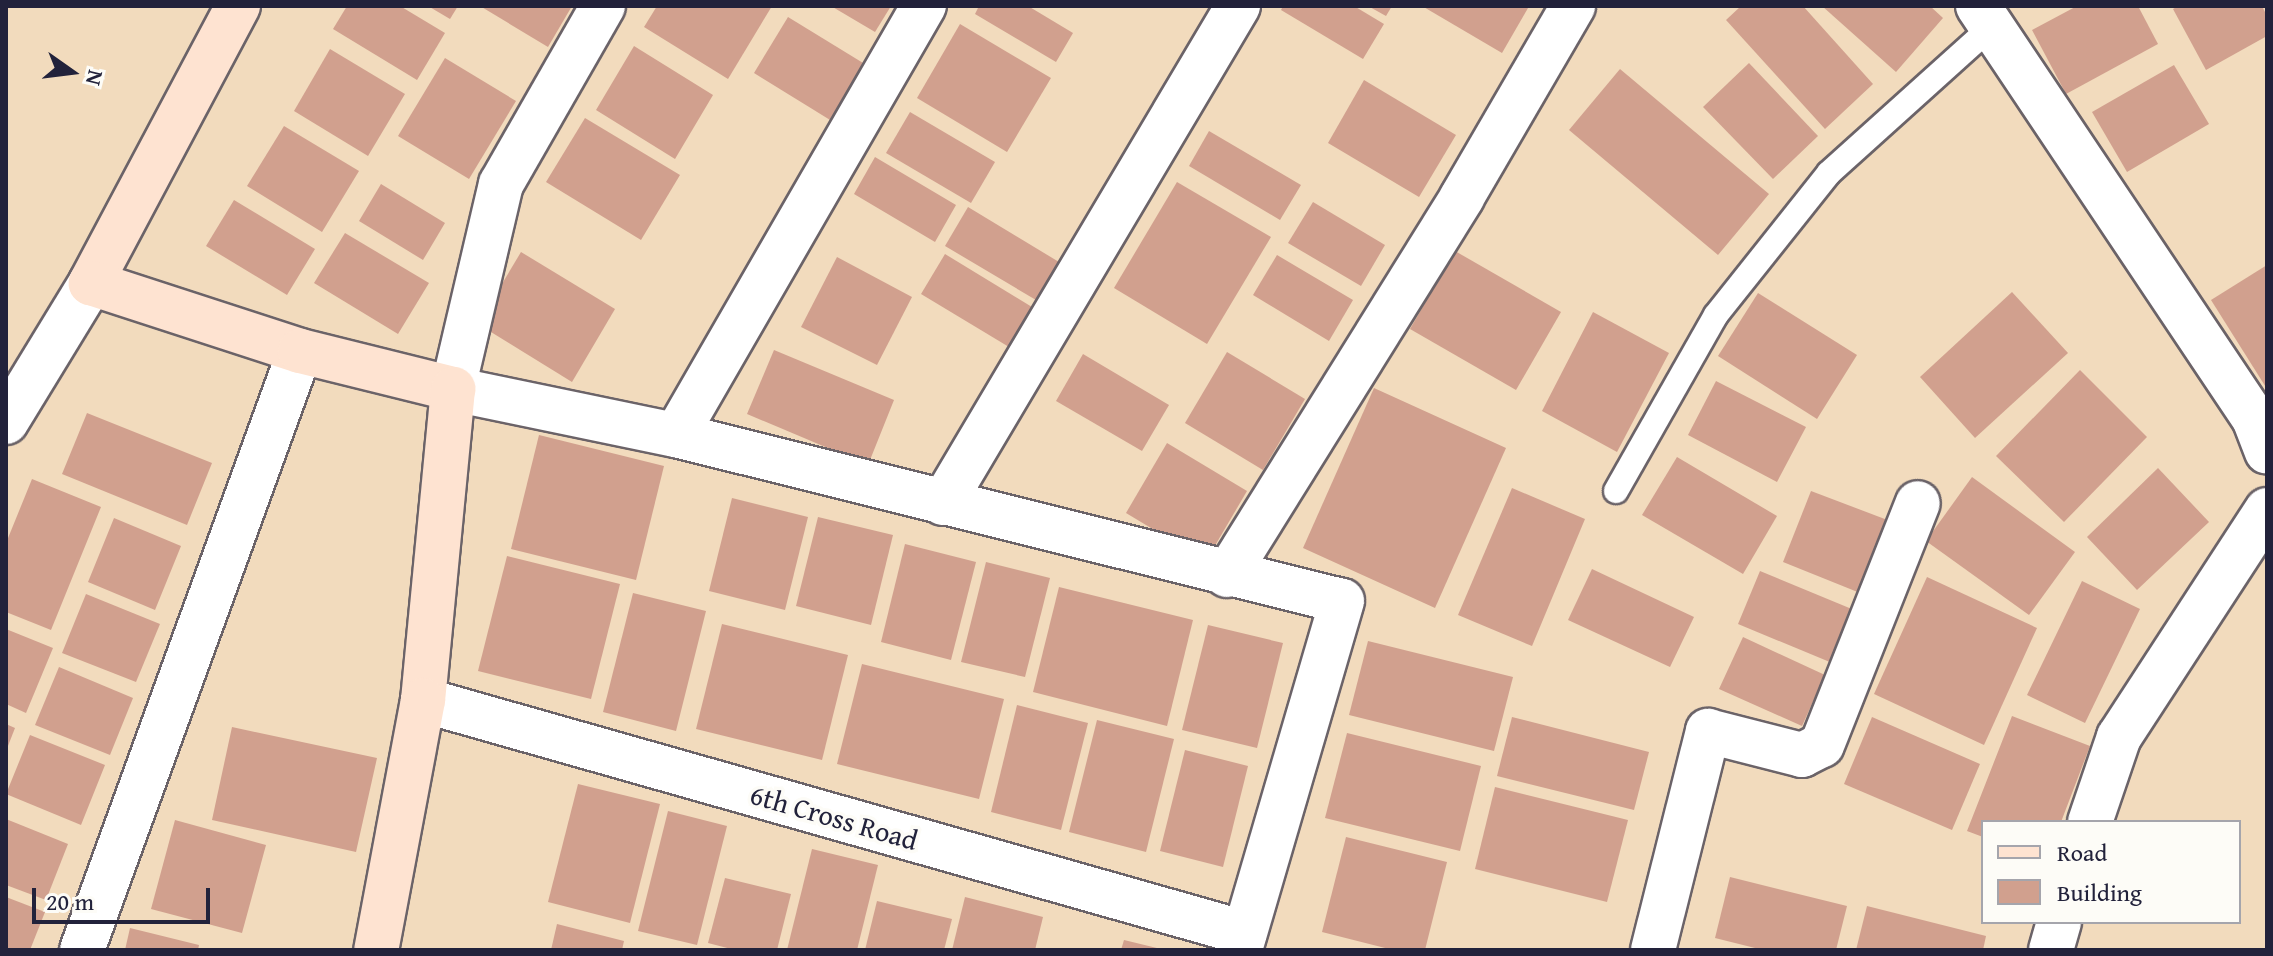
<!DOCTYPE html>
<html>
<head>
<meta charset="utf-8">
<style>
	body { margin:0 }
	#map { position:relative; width:2273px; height:956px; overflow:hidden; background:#f2dbbd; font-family:"Gentium Book Plus",serif }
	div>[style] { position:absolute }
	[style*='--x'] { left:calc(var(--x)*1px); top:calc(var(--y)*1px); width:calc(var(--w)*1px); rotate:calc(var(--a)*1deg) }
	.building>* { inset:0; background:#d1a08e }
	.roads { filter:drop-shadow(2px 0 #6b6368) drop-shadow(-2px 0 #6b6368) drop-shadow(0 2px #6b6368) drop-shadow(0 -2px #6b6368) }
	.lane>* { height:24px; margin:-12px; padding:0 12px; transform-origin:12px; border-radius:12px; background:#fff }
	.street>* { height:44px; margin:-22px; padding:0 22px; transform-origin:22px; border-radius:22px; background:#fff }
	.secondary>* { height:44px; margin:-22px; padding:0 22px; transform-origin:22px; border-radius:22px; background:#fee3d1 }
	span { translate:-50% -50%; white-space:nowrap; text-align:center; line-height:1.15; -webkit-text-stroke:7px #fdfcf7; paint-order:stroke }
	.street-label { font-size:28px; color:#22223b }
	.frame { position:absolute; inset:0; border:8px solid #22223b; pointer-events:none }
	.legend { position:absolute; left:1981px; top:820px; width:260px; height:104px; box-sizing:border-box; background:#fdfcf7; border:2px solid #a5a5ac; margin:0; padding:10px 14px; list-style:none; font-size:24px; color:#22223b }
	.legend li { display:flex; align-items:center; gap:16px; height:40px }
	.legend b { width:40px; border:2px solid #a5a5ac }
	.north { position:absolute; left:32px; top:32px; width:80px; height:80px; -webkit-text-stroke:6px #fdfcf7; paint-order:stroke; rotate:104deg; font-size:22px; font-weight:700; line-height:32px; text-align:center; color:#22223b }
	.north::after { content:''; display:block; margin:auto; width:28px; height:36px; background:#22223b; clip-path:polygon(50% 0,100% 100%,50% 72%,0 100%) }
	.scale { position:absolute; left:32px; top:888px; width:178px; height:36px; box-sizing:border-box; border:4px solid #22223b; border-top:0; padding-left:10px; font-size:24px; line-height:28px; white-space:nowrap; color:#22223b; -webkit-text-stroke:6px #fdfcf7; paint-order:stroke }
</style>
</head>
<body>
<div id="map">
	<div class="building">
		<i style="clip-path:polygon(347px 6px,400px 6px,445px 33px,417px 80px,333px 29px)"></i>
		<i style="clip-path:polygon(428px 6px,458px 6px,450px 19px)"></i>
		<i style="clip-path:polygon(480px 6px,572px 6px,548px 47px)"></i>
		<i style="clip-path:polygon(657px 6px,772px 6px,728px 79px,644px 27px)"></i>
		<i style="clip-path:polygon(831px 6px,891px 6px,875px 32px)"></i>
		<i style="clip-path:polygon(979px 6px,1028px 6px,1073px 33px,1056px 62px,975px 14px)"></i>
		<i style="clip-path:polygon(1283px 6px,1354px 6px,1384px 24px,1363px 59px,1281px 10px)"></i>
		<i style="clip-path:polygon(1368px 6px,1392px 6px,1386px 16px)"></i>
		<i style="clip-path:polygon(1422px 6px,1525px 6px,1528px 8px,1502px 53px)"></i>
		<i style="clip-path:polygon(1741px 6px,1803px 6px,1873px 84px,1825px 129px,1726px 20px)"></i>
		<i style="clip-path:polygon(1822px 6px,1930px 6px,1943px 18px,1896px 72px)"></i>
		<i style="clip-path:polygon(2077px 6px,2138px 6px,2158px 44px,2066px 94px,2032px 30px)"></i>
		<i style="clip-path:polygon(2178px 6px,2262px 6px,2267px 16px,2267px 36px,2206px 70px,2173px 9px)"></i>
		<i style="clip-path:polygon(788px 17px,868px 66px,835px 123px,754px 73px)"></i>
		<i style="clip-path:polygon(960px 24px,1051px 78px,1007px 152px,917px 98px)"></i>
		<i style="clip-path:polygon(634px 46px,713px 95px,675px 159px,596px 110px)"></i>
		<i style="clip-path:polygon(330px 49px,405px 94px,368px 156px,294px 111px)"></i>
		<i style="clip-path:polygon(445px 58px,516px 101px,469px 179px,398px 136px)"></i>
		<i style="clip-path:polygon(1749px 63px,1818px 136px,1773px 179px,1703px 107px)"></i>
		<i style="clip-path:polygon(2174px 65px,2209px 124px,2127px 172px,2092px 112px)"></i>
		<i style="clip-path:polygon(1620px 69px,1769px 194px,1718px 255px,1569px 130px)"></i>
		<i style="clip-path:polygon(1364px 80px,1456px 135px,1419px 197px,1328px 143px)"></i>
		<i style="clip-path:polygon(910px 112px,995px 162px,971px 203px,886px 153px)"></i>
		<i style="clip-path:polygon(585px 118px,680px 175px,641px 240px,546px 182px)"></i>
		<i style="clip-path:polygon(284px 126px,359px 171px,322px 232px,247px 186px)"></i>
		<i style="clip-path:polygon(1209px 131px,1301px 185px,1280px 220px,1189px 166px)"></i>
		<i style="clip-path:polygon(875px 157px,956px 205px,935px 242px,854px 194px)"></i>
		<i style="clip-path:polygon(1177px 182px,1271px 237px,1207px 344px,1114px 288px)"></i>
		<i style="clip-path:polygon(381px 184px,445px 223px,423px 260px,359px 221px)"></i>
		<i style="clip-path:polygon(234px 200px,315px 249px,287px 295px,206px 246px)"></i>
		<i style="clip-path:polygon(1313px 202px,1385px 245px,1361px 286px,1288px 243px)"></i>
		<i style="clip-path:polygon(968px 207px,1059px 262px,1036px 300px,945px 246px)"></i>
		<i style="clip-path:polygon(345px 233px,429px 283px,398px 334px,314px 283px)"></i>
		<i style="clip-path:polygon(1455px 251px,1561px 312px,1516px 390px,1410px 329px)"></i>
		<i style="clip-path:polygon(521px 252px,615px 309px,572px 382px,478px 324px)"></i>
		<i style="clip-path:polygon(945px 254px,1032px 307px,1009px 347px,921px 294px)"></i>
		<i style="clip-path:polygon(1277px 255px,1353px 300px,1329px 341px,1253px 295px)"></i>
		<i style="clip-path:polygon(837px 257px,912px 297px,877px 365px,801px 327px)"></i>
		<i style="clip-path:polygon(2267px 265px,2267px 389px,2211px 300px)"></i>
		<i style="clip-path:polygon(2012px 292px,2068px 353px,1975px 438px,1920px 377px)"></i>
		<i style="clip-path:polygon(1758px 293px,1857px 355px,1817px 419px,1718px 356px)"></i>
		<i style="clip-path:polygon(1593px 312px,1669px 353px,1617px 452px,1542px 411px)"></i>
		<i style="clip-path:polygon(774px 350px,894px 400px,868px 465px,747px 414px)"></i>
		<i style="clip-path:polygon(1227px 352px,1305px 399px,1263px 470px,1185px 423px)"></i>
		<i style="clip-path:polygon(1083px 354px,1169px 405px,1142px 451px,1056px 401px)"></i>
		<i style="clip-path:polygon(2080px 370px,2147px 437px,2064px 522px,1996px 456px)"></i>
		<i style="clip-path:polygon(1716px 381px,1806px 427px,1777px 482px,1688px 435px)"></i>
		<i style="clip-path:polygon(1374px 388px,1506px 448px,1435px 608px,1303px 548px)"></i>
		<i style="clip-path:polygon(87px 413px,212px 463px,187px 525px,62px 474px)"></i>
		<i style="clip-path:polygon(539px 435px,664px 466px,636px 580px,511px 549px)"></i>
		<i style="clip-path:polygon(1167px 443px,1247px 491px,1206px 561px,1126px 513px)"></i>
		<i style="clip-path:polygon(1677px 457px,1777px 516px,1743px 574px,1642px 515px)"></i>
		<i style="clip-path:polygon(2158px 468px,2209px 522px,2137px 590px,2087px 537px)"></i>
		<i style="clip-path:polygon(1972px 477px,2075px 552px,2029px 615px,1926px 541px)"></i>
		<i style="clip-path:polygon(32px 479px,101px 507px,51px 630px,6px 612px,6px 543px)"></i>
		<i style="clip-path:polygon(1512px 488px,1585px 519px,1532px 646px,1458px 615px)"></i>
		<i style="clip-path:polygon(1811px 491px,1898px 524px,1870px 597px,1783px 562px)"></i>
		<i style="clip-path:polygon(732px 498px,808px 517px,785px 610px,709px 591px)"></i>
		<i style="clip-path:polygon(818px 517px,893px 535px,871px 625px,796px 606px)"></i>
		<i style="clip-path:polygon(114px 518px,181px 546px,155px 610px,88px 582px)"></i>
		<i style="clip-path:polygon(905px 544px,976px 562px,951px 660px,881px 642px)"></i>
		<i style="clip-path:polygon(507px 556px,620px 584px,591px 699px,478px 671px)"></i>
		<i style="clip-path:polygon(986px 562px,1050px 578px,1025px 677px,961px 662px)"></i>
		<i style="clip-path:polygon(1592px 569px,1694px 617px,1670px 667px,1568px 620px)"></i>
		<i style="clip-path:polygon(1760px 571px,1859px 612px,1837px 665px,1738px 624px)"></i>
		<i style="clip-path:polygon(1927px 577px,2037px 628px,1984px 745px,1874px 694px)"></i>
		<i style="clip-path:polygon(2082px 581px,2140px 609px,2085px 723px,2027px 695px)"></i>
		<i style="clip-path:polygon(1059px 587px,1193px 620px,1167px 726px,1033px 692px)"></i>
		<i style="clip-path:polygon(633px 593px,706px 611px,676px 731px,603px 712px)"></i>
		<i style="clip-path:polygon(86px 594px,160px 624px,136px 682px,62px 653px)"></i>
		<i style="clip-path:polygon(722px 624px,848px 655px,822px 760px,696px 729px)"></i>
		<i style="clip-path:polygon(1208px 625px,1283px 643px,1257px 748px,1182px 730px)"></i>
		<i style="clip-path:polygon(6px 629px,53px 648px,26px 713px,6px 704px)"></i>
		<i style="clip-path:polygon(1743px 637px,1825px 675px,1802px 726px,1719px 689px)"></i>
		<i style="clip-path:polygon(1368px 641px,1513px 677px,1494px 751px,1349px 715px)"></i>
		<i style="clip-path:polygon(862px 664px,1004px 699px,979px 799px,837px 764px)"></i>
		<i style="clip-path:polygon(59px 667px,133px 698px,110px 755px,35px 725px)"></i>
		<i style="clip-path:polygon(1017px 705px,1088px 723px,1061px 830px,991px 812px)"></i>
		<i style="clip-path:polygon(2012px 716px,2090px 746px,2061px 822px,1983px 822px,1983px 837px,1967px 831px)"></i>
		<i style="clip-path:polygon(1512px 717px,1649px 752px,1634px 810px,1497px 776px)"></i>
		<i style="clip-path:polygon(1872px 717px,1980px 764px,1952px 830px,1844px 784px)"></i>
		<i style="clip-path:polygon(1097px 720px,1174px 739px,1146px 852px,1069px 832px)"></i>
		<i style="clip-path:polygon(6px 724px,15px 728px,6px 751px)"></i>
		<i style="clip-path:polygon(232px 727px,377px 758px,356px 852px,212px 820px)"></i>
		<i style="clip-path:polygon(1347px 733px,1481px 766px,1460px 851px,1325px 818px)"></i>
		<i style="clip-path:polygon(30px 735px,105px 765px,81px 825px,6px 794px)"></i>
		<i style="clip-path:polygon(1185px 750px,1248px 766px,1223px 867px,1160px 851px)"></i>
		<i style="clip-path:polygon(578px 784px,660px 804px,630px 923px,548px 902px)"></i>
		<i style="clip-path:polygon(1495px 787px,1628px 820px,1607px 902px,1475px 869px)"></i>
		<i style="clip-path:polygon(668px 811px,727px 826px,697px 945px,638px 931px)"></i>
		<i style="clip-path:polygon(6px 819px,68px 844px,46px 900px,6px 885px)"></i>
		<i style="clip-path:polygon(175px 820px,266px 845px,242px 933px,151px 909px)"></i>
		<i style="clip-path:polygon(1346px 837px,1447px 862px,1425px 950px,1393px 950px,1322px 932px)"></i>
		<i style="clip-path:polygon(812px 849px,878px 865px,857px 950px,787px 950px)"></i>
		<i style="clip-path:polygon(1730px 877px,1847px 906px,1836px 950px,1763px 950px,1715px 938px)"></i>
		<i style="clip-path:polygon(725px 878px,791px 894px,777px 950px,735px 950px,708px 943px)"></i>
		<i style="clip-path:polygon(6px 897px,45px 912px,30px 950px,6px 950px)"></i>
		<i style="clip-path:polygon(965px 897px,1043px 917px,1035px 950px,952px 950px)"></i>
		<i style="clip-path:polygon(877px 901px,952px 919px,944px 950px,865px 950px)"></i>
		<i style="clip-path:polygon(1867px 906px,1986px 936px,1983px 950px,1856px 950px)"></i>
		<i style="clip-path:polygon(557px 924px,624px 941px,622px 950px,551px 950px)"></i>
		<i style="clip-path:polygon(130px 928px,199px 945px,198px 950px,125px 950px)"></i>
		<i style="clip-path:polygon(1124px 940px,1161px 949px,1161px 950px,1121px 950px)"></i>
	</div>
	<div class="roads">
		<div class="lane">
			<i style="--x:1616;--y:491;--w:202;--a:-60.4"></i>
			<i style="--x:1716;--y:315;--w:181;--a:-51.5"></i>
			<i style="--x:1829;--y:173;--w:219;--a:-42"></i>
		</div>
		<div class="street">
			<i style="--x:603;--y:6;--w:205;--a:119.8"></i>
			<i style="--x:501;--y:184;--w:211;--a:103.2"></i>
			<i style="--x:453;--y:389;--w:228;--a:11.7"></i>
			<i style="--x:676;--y:435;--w:686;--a:14"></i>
			<i style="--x:1342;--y:601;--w:364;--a:106.3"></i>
			<i style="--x:1978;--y:6;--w:496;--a:56.2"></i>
			<i style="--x:2254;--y:418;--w:36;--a:69"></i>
			<i style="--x:6;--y:422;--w:163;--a:-58.6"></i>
			<i style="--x:676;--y:435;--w:496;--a:-60"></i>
			<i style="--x:943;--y:503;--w:578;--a:-59.31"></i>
			<i style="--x:1227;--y:575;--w:445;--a:-58.1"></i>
			<i style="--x:1462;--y:197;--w:221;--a:-59.8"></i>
			<i style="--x:423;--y:700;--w:854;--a:15.83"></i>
			<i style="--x:2090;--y:822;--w:90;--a:-71.2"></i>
			<i style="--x:2119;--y:737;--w:271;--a:-56.9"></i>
			<i style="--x:82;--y:950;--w:637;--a:-70"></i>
			<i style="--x:1653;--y:950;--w:226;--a:-75.9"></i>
			<i style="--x:1708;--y:731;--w:97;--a:14.3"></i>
			<i style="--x:1802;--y:755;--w:22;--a:-27"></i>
			<i style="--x:1822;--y:745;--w:260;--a:-68.4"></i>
			<i style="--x:2051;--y:950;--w:29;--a:-74"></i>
		</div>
		<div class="secondary">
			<i style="--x:238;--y:6;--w:314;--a:118"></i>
			<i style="--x:91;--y:283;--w:220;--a:18"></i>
			<i style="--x:300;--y:351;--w:158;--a:13.9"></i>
			<i style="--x:453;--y:389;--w:312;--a:95.5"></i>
			<i style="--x:423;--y:700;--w:254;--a:100.6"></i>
		</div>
	</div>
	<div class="street-label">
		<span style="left:834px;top:817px;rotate:16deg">6th Cross Road</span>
	</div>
	<div class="frame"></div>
	<ul class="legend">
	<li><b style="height:10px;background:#fee3d1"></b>Road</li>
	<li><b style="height:22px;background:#d1a08e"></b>Building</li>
	</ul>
	<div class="north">N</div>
	<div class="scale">20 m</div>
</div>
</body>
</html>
